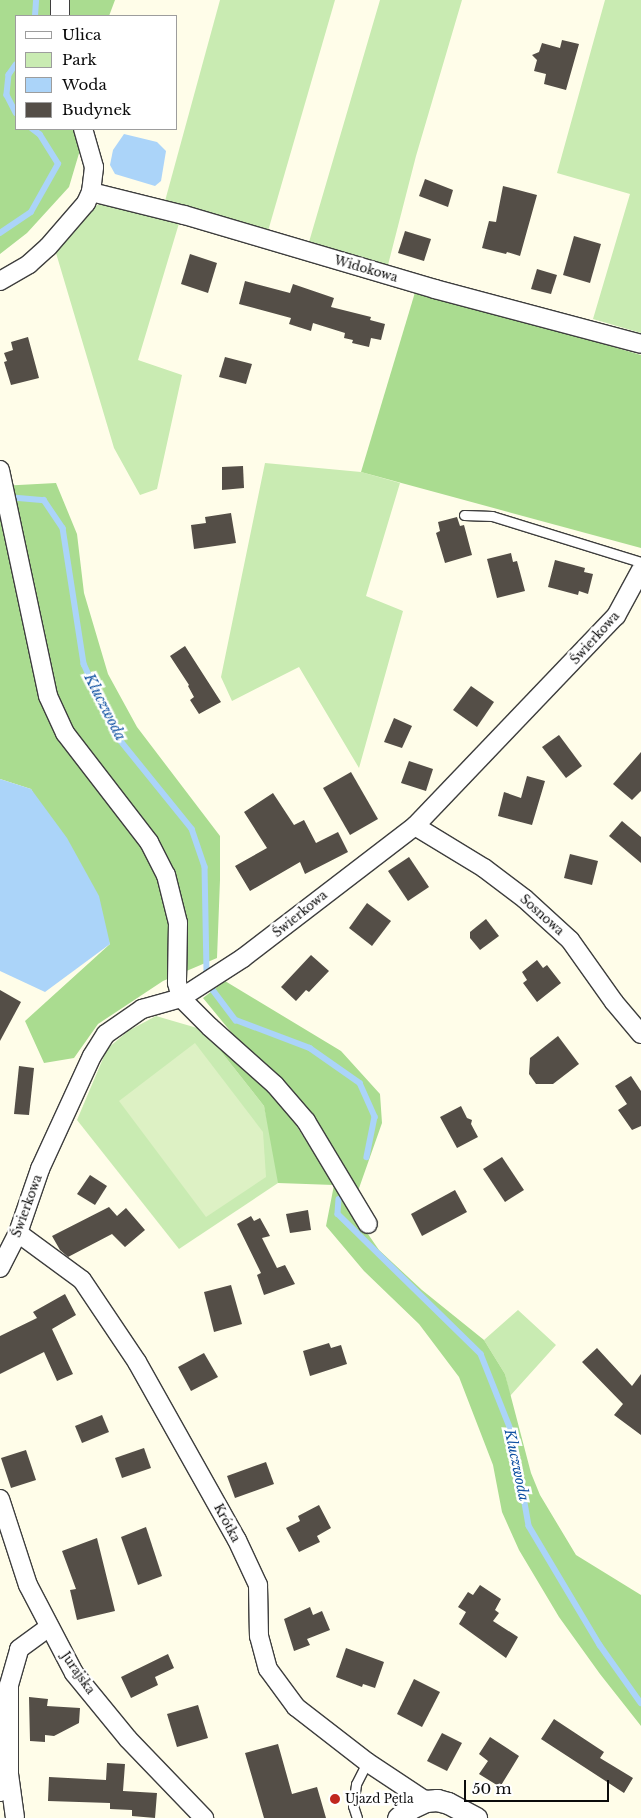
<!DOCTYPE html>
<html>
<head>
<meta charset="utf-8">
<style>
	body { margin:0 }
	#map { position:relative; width:641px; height:1818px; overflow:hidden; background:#fffde9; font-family:"Libre Baskerville",serif }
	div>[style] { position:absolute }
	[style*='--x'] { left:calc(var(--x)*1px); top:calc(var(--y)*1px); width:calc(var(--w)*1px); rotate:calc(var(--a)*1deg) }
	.green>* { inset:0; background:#c9ebb2 }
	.forest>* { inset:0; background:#aadc90 }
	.pitch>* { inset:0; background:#ddf1c4 }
	.water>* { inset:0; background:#abd4f9 }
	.stream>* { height:5.5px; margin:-2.75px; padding:0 2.75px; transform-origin:2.75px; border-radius:2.75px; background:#abd4f9 }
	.building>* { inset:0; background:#544e47 }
	.roads { filter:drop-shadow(1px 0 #3e3e3e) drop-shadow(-1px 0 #3e3e3e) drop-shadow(0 1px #3e3e3e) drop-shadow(0 -1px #3e3e3e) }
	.service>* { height:9px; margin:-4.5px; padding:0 4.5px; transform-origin:4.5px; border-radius:4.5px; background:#fff }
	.minor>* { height:18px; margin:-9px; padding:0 9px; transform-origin:9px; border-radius:9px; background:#fff }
	.tertiary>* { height:21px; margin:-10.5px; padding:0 10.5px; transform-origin:10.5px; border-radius:10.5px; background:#fff }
	.dots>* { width:14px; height:14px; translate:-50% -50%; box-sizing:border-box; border:2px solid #fff; border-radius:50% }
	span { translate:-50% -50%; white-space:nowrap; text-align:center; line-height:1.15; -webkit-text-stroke:5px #fff; paint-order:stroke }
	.street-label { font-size:12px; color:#0b0b0b }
	.poi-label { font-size:12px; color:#0b0b0b }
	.left { translate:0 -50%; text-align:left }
	.water-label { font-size:14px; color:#1052a2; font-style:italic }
	.legend { position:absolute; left:15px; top:15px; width:162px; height:115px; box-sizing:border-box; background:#fff; border:1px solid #9d9d9d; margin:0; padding:6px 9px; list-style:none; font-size:15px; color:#0b0b0b }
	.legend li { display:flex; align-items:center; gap:10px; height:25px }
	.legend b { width:25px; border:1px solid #9d9d9d }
	.scale { position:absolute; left:464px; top:1780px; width:145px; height:22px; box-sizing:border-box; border:2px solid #0b0b0b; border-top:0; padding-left:6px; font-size:15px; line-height:18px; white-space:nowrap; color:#0b0b0b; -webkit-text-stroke:4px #fff; paint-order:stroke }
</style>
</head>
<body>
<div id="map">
	<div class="green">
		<i style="clip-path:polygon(220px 0,335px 0,268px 231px,165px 201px)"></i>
		<i style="clip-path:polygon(380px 0,462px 0,416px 156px,388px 265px,309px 242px)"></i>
		<i style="clip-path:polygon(605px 0,641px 0,641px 333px,593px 319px,630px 194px,557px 173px)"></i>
		<i style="clip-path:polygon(115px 200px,180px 220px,138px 360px,182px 375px,157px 489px,140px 495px,114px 448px,56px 253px,94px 206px)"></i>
		<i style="clip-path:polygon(265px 463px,361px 472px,400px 483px,366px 596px,403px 611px,359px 768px,299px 667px,232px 701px,221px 677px)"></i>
		<i style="clip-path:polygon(156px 1016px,204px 1030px,264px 1106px,281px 1181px,179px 1249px,77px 1120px,107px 1049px,128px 1031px)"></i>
		<i style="clip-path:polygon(518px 1310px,556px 1345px,510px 1396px,505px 1374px,484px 1340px)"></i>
	</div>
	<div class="forest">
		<i style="clip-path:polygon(0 0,55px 0,53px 16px,16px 16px,16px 129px,75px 129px,80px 150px,69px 187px,27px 233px,0 254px)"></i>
		<i style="clip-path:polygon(69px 0,115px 0,109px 16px,69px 16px)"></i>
		<i style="clip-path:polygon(416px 289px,641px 355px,641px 548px,361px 472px)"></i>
		<i style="clip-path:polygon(56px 483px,77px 534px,84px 593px,108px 674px,137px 727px,220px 836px,220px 880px,217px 958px,163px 981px,98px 1024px,74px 1058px,44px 1063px,25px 1021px,110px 944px,31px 789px,0 779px,0 486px)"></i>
		<i style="clip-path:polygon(225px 981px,341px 1051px,380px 1094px,382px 1123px,358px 1191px,348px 1174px,203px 998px)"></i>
		<i style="clip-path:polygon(204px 1030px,277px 1095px,334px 1185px,379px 1250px,422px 1290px,484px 1340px,505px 1374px,531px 1473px,540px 1495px,576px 1555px,641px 1595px,641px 1726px,600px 1674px,559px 1617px,519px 1550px,502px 1512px,493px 1465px,459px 1377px,419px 1324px,364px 1271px,326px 1226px,334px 1185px,278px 1183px,264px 1106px)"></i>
	</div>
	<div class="pitch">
		<i style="clip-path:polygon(195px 1043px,263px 1132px,266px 1177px,206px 1217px,119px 1101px)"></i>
	</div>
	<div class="water">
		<i style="clip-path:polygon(124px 134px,157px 142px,166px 151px,161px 181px,155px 186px,115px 174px,110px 165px,113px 150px)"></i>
		<i style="clip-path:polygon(0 779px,31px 789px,67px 838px,99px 896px,110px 944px,45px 992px,0 971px)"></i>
	</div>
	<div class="stream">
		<i style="--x:35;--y:16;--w:16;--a:-86"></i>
		<i style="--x:16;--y:65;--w:12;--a:125"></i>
		<i style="--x:9;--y:75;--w:20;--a:96"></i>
		<i style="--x:7;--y:95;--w:20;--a:63"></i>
		<i style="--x:0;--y:233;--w:37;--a:-34"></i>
		<i style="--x:31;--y:212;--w:55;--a:-60.6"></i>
		<i style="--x:58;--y:164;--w:34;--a:-122"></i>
		<i style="--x:40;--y:135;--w:10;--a:-143"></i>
		<i style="--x:7;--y:497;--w:37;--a:5"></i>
		<i style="--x:44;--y:500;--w:34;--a:56"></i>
		<i style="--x:63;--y:528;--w:138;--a:81.2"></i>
		<i style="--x:84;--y:664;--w:78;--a:65.7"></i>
		<i style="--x:116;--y:735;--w:121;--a:51"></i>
		<i style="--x:192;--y:829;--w:40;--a:71.1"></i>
		<i style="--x:205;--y:867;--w:103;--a:88.9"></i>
		<i style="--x:213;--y:990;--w:38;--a:53"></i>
		<i style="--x:236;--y:1020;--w:79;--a:20.7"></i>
		<i style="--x:310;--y:1048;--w:61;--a:35"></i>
		<i style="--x:360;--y:1083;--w:37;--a:66"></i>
		<i style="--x:375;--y:1117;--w:41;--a:101.3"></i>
		<i style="--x:339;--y:1199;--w:15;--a:94"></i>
		<i style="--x:338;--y:1214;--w:200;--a:44.4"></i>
		<i style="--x:481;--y:1354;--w:87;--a:68.4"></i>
		<i style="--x:513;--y:1435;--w:92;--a:80"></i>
		<i style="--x:529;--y:1526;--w:139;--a:59.2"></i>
		<i style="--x:600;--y:1645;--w:71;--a:54.7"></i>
	</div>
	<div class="building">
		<i style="clip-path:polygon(562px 40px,579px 44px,566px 90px,544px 84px,546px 74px,534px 71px,537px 60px,532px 55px,539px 52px,542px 43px,560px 48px)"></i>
		<i style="clip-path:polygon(425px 179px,453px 190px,448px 207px,419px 196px)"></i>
		<i style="clip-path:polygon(503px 186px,537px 195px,520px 256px,507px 252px,506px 254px,482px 248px,489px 221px,496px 222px)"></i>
		<i style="clip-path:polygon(405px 231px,431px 239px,424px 261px,398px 253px)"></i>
		<i style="clip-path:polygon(574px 236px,601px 244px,590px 283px,563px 275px)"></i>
		<i style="clip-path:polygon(190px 254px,217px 263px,208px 293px,181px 284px)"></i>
		<i style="clip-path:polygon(537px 269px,557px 275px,551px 294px,531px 289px)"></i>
		<i style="clip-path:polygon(245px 281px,290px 293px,293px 284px,334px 298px,331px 307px,371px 317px,370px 320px,385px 324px,381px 340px,371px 338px,369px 347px,352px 343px,353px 340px,344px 338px,345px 333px,313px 323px,311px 331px,289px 324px,291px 318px,239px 304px)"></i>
		<i style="clip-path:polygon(28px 337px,39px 378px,11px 385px,4px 362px,7px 361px,4px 353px,13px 350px,11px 342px)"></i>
		<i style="clip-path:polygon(225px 357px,252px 364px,246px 384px,219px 377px)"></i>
		<i style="clip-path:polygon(243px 466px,244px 488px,222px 490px,222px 467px)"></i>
		<i style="clip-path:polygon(231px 513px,236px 543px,194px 549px,191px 525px,206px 523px,205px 517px)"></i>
		<i style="clip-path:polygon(457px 517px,460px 526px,464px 525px,472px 555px,445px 563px,436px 533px,440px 531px,438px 522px)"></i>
		<i style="clip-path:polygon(511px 553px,513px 562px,517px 561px,525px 591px,497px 598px,487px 559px)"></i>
		<i style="clip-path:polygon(555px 560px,585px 568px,584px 572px,593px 574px,588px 594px,579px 591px,578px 595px,548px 587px)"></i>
		<i style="clip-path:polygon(185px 646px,221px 702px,199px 714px,190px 700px,194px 697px,188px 686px,189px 685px,170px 656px)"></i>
		<i style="clip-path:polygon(471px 686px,494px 702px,477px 727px,453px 710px)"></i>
		<i style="clip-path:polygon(394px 718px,412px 726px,402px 748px,384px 742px)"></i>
		<i style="clip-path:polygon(559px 735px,582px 766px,566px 778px,542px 747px)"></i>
		<i style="clip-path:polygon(641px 752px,641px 791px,632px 800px,613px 784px)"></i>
		<i style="clip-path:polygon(409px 761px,433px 769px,426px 791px,401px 783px)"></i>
		<i style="clip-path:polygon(351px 772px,378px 819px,350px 835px,323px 788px)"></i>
		<i style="clip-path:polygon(527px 776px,545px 781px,532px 825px,498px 816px,504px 792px,521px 798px)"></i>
		<i style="clip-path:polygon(273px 793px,294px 825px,304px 820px,316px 843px,338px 832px,348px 852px,305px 874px,300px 862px,250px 891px,235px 866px,267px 848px,244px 812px)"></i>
		<i style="clip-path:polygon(622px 821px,641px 837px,641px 863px,609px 836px)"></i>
		<i style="clip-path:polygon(570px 854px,598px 861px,592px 885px,564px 878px)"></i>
		<i style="clip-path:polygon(409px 857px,429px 887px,408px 901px,388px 871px)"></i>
		<i style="clip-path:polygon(367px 903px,391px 921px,372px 946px,349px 928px)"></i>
		<i style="clip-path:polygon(486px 919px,499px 936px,480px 950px,470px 938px,470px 932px)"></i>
		<i style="clip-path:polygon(311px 955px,329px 971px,309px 992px,306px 990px,296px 1001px,281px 987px)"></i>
		<i style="clip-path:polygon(537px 960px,543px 968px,547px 965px,561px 983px,537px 1002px,523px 983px,527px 980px,522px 972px)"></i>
		<i style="clip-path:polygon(0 990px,21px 1002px,0 1041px)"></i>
		<i style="clip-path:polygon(558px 1036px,579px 1064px,553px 1084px,536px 1084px,529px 1074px,530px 1058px)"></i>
		<i style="clip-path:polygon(19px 1066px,34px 1068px,29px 1115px,14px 1114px)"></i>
		<i style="clip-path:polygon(631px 1076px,641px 1091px,641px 1126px,632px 1130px,618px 1110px,627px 1104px,615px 1086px)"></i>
		<i style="clip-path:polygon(461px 1106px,467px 1118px,472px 1120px,471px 1124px,478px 1137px,457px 1148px,440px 1117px)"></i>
		<i style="clip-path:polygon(502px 1157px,524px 1190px,505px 1202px,483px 1169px)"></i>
		<i style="clip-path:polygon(90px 1175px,107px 1186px,95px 1205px,77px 1194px)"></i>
		<i style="clip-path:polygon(455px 1190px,467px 1212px,422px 1236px,411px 1214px)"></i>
		<i style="clip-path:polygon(109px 1207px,117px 1216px,126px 1208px,145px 1230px,125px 1247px,112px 1234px,68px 1257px,60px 1250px,52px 1236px)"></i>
		<i style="clip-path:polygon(308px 1210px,311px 1230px,290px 1233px,286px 1214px)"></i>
		<i style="clip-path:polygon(251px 1216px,254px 1221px,260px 1218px,270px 1236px,262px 1238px,277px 1268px,285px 1265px,295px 1284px,264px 1295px,257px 1275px,261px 1273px,237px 1224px)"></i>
		<i style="clip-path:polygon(231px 1285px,242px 1324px,214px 1332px,204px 1292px)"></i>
		<i style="clip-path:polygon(65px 1294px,76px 1315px,52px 1329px,73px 1374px,57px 1381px,44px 1352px,0 1374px,0 1336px,37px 1318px,33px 1312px)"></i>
		<i style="clip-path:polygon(329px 1343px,331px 1348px,341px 1345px,347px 1364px,310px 1376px,303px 1351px)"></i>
		<i style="clip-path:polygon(597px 1348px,632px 1386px,641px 1374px,641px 1435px,614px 1415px,623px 1404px,582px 1362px)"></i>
		<i style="clip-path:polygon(204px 1353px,218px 1377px,191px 1391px,178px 1367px)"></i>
		<i style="clip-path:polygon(102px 1415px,109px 1432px,82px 1443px,75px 1426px)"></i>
		<i style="clip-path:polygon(144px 1448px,151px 1468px,122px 1478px,115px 1458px)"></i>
		<i style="clip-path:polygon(26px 1450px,36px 1480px,11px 1488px,1px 1458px)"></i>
		<i style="clip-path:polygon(266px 1462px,274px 1484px,235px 1498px,227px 1476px)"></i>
		<i style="clip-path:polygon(319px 1505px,331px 1528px,317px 1536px,320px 1542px,299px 1552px,286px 1528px,300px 1521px,298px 1516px)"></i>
		<i style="clip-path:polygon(146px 1527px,162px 1576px,138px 1585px,121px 1537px)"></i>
		<i style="clip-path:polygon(97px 1538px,115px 1611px,77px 1620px,70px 1590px,76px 1589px,62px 1551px)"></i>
		<i style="clip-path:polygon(480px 1585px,501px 1599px,495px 1610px,499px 1613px,493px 1621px,518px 1637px,506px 1658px,459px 1624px,466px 1612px,458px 1607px,468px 1592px,473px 1595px)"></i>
		<i style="clip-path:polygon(310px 1607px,313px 1615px,322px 1611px,330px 1630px,307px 1639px,310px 1645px,294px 1651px,284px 1619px)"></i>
		<i style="clip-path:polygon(346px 1648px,384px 1662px,375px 1688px,363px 1684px,362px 1687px,336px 1677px)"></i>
		<i style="clip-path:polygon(168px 1654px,174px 1668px,155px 1677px,158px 1685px,131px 1698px,121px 1677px)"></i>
		<i style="clip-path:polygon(414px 1679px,440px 1692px,422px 1727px,397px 1714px)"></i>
		<i style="clip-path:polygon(29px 1697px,48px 1699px,47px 1706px,80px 1708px,79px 1723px,54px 1736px,45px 1735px,45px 1742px,30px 1741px)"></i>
		<i style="clip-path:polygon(198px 1705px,208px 1738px,177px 1747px,167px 1714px)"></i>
		<i style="clip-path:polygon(554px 1719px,604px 1752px,600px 1758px,633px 1778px,624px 1793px,541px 1739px)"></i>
		<i style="clip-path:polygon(442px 1733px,462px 1743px,447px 1771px,427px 1761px)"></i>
		<i style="clip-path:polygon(490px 1737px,519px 1756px,500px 1787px,479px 1774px,488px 1761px,479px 1754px)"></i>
		<i style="clip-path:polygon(278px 1744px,292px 1794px,317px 1787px,326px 1818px,264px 1818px,245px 1753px)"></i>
		<i style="clip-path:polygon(107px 1763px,125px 1764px,123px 1791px,157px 1793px,155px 1818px,132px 1816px,132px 1810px,110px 1809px,110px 1803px,48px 1801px,49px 1777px,106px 1780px)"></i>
	</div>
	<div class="roads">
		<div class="service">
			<i style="--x:464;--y:515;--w:28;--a:2"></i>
			<i style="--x:492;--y:516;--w:156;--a:17.2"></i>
			<i style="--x:357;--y:1818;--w:13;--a:-108"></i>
			<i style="--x:353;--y:1806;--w:22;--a:-82"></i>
			<i style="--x:356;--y:1784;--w:25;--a:-63"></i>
		</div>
		<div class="minor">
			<i style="--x:60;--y:0;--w:16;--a:90"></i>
			<i style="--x:91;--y:192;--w:96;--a:13.9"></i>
			<i style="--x:184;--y:215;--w:262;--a:16.4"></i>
			<i style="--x:435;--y:289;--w:213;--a:14.9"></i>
			<i style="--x:0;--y:281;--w:34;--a:-30"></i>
			<i style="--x:29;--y:264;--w:25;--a:-42"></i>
			<i style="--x:48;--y:247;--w:58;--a:-49.2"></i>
			<i style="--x:86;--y:203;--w:12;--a:-66"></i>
			<i style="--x:91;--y:192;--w:25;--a:-83"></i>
			<i style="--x:94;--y:167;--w:40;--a:-106"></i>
			<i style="--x:0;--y:470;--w:231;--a:78"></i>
			<i style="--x:48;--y:696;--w:41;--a:65.3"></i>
			<i style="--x:65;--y:733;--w:138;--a:52.4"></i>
			<i style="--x:149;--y:842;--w:37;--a:63"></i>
			<i style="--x:166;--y:875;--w:49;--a:76"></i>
			<i style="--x:178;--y:923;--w:60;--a:91"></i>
			<i style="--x:177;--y:983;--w:16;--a:75"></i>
			<i style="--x:181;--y:998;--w:41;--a:45"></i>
			<i style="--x:210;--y:1027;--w:87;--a:41.7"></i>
			<i style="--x:275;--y:1085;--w:48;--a:49.3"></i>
			<i style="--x:306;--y:1121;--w:120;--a:59"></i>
			<i style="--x:415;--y:826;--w:81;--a:31.3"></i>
			<i style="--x:484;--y:868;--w:51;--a:37.1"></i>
			<i style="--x:525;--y:899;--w:61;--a:42.3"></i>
			<i style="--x:570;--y:940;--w:76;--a:54.6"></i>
			<i style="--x:614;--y:1002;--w:42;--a:49.8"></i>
			<i style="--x:18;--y:1233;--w:79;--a:36.3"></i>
			<i style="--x:82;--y:1280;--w:99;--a:56.1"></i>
			<i style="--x:137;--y:1362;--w:204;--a:60.7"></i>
			<i style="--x:237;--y:1540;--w:50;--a:65"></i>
			<i style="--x:258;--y:1585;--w:51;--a:88.9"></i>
			<i style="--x:259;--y:1636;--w:34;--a:75"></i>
			<i style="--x:268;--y:1669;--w:47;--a:53.6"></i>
			<i style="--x:296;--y:1707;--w:90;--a:37.8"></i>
			<i style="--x:367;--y:1762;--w:71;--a:33.5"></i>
			<i style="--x:0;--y:1268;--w:39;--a:-63"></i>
			<i style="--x:18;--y:1233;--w:68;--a:-71"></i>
			<i style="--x:40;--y:1169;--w:124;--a:-65.3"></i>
			<i style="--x:92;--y:1056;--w:26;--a:-58"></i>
			<i style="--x:106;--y:1034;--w:44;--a:-34.8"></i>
			<i style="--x:142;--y:1009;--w:41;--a:-15.8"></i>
			<i style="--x:181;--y:998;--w:74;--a:-32.8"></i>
			<i style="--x:243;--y:958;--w:217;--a:-37.5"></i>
			<i style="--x:415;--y:826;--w:291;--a:-46.3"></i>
			<i style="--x:616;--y:616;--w:52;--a:-61.5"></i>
			<i style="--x:0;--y:1499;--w:90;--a:72"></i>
			<i style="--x:28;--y:1585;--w:99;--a:62.4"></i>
			<i style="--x:74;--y:1673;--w:85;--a:50.7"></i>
			<i style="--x:128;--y:1739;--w:110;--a:46.1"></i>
			<i style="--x:9;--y:1774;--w:44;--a:82.2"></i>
			<i style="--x:0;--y:1792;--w:21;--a:-65"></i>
			<i style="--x:9;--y:1773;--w:88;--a:-90"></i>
			<i style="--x:9;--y:1685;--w:37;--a:-74"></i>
			<i style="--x:19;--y:1649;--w:36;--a:-36"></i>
		</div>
		<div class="tertiary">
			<i style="--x:398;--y:1818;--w:16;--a:-38"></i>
			<i style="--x:411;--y:1808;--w:17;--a:-25"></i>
			<i style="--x:426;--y:1801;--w:11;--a:-5"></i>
			<i style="--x:437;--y:1800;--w:11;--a:15"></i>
			<i style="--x:448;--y:1803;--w:32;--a:28"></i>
		</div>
	</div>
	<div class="dots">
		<i style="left:335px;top:1799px;background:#c1271e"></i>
	</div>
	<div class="street-label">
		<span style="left:366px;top:269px;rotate:16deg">Widokowa</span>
		<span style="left:595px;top:638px;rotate:-48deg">Świerkowa</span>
		<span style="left:300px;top:914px;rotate:-39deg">Świerkowa</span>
		<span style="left:542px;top:915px;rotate:42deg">Sosnowa</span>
		<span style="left:27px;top:1206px;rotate:-70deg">Świerkowa</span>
		<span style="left:227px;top:1523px;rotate:62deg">Krótka</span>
		<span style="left:78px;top:1673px;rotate:55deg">Jurajska</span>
	</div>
	<div class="poi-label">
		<span class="left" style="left:345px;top:1799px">Ujazd Pętla</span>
	</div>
	<div class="water-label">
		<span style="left:105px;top:707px;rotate:63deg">Kluczwoda</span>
		<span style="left:517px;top:1465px;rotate:78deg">Kluczwoda</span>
	</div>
	<ul class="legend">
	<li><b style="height:6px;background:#fff"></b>Ulica</li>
	<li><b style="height:14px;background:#c9ebb2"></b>Park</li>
	<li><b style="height:14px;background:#abd4f9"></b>Woda</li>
	<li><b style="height:14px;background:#544e47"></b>Budynek</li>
	</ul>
	<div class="scale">50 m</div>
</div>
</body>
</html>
